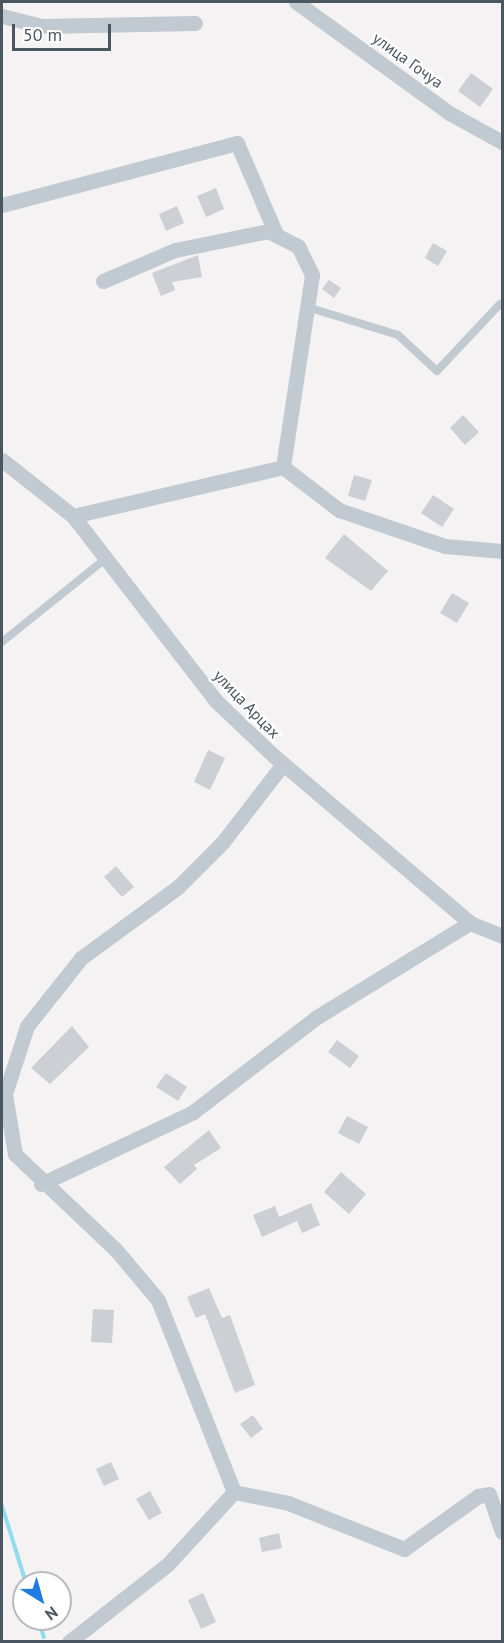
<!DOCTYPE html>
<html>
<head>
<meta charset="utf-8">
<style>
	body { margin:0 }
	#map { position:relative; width:504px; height:1643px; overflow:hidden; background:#f4f2f3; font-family:"PT Sans",sans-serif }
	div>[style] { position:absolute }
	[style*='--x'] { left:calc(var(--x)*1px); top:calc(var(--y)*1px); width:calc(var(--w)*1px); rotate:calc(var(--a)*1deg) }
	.stream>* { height:4px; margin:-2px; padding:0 2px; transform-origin:2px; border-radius:2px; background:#91dcec }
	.building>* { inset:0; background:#cccfd4 }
	.service>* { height:8px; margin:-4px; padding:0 4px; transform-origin:4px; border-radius:4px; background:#c1cad1 }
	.minor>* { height:15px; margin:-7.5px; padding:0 7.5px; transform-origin:7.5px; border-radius:7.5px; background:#c1cad1 }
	span { translate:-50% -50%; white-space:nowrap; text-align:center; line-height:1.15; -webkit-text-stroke:5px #fff; paint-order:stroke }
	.street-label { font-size:16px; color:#4a5660 }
	.frame { position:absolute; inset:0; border:3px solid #4a5660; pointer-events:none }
	.north { position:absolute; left:12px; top:1571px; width:60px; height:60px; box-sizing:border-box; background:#fff; border:2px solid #b7bbbf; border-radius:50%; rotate:143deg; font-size:16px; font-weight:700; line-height:24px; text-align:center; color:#4a5660 }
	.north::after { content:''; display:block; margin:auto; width:21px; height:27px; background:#1e7ce3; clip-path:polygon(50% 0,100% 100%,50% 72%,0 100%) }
	.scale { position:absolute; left:12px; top:24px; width:99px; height:27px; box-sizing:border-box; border:3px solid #4a5660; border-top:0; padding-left:8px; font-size:18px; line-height:21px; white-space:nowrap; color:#4a5660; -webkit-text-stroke:4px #fff; paint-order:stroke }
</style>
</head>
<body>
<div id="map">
	<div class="stream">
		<i style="--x:2;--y:1506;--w:81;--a:72.7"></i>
		<i style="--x:38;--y:1619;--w:19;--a:72"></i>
	</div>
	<div class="building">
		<i style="clip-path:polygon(471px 73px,493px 89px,480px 107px,458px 91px)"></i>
		<i style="clip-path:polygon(216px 188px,224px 209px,206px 217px,197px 196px)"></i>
		<i style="clip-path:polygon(177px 206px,184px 223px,166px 231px,159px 214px)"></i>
		<i style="clip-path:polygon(433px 243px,447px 251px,438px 266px,425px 258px)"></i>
		<i style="clip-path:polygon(198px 255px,202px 277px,172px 282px,175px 290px,161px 296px,152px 273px)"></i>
		<i style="clip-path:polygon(329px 280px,341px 288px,334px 298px,322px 289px)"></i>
		<i style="clip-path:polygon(463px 415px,479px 432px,465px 445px,450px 428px)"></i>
		<i style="clip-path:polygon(354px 475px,372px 480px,365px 501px,348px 496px)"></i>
		<i style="clip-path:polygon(433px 495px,454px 509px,442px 527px,421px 513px)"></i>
		<i style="clip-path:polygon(344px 534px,388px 571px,371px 591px,325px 558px)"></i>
		<i style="clip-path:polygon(452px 593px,469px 603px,457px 623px,440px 613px)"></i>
		<i style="clip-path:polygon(208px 750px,225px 758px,210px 790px,194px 782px)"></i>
		<i style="clip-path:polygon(116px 866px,134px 887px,122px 897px,104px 877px)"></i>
		<i style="clip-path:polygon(72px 1026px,89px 1047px,50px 1084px,31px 1068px)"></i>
		<i style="clip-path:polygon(337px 1040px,359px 1056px,350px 1068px,328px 1052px)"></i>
		<i style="clip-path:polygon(166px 1073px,187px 1087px,178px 1101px,156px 1087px)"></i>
		<i style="clip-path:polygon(347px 1116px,368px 1127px,359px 1144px,338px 1133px)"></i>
		<i style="clip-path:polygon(209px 1130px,221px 1148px,194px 1165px,197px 1169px,180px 1184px,164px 1167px)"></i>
		<i style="clip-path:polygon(341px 1172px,366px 1194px,349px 1214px,324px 1192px)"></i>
		<i style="clip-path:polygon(311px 1203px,320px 1225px,302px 1233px,297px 1221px,262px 1237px,253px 1215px,275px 1206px,279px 1217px)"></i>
		<i style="clip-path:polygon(209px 1288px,222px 1318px,230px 1315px,255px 1385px,235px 1393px,205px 1314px,196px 1318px,187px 1297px)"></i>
		<i style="clip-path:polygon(93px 1309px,114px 1310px,112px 1343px,91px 1342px)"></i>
		<i style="clip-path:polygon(253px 1415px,263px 1429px,251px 1438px,240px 1424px)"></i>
		<i style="clip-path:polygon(111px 1462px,119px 1479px,104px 1486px,96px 1469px)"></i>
		<i style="clip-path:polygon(150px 1491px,162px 1513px,149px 1520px,136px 1499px)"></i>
		<i style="clip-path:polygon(279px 1533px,282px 1548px,262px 1552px,259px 1538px)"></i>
		<i style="clip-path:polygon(203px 1593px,216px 1622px,201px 1629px,188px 1600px)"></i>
	</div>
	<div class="service">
		<i style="--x:307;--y:307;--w:95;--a:17.1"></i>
		<i style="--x:398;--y:335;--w:53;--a:42.7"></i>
		<i style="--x:437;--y:371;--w:92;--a:-46.8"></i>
		<i style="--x:2;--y:642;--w:131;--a:-38.8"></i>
	</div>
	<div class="minor">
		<i style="--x:296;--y:2;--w:191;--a:35.9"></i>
		<i style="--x:451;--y:114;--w:58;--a:28.8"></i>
		<i style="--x:2;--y:16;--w:41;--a:14"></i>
		<i style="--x:42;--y:26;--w:153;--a:-1.1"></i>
		<i style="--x:2;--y:205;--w:243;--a:-14.8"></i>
		<i style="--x:237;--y:143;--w:99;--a:66.8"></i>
		<i style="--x:103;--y:281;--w:78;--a:-23.3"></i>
		<i style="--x:175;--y:250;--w:95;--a:-11.5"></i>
		<i style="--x:268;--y:231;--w:34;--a:27"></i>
		<i style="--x:298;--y:246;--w:32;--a:64"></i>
		<i style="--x:312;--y:275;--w:194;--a:98.6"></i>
		<i style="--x:2;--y:460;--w:90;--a:38.3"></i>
		<i style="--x:73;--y:516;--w:234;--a:52.3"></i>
		<i style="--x:216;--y:701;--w:80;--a:43.5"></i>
		<i style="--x:274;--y:756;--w:257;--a:40.4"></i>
		<i style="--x:470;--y:923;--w:35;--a:22"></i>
		<i style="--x:73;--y:516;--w:216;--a:-13.1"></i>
		<i style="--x:283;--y:467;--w:71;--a:37.5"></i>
		<i style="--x:339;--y:510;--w:112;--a:18.8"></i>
		<i style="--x:445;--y:546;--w:57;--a:5"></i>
		<i style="--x:41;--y:1184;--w:168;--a:-25.3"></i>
		<i style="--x:193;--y:1112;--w:156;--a:-37.5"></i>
		<i style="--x:317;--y:1017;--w:180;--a:-31.6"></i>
		<i style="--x:234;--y:1492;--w:206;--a:-111.6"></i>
		<i style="--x:158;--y:1300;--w:65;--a:-130"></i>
		<i style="--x:116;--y:1250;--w:139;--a:-136.5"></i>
		<i style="--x:15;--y:1154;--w:61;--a:-99.5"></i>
		<i style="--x:5;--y:1094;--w:71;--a:-72.1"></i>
		<i style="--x:27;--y:1026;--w:87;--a:-51.5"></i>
		<i style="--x:81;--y:958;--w:120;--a:-36.2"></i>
		<i style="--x:178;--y:887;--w:62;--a:-45"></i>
		<i style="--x:222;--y:843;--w:100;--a:-52.3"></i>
		<i style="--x:234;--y:1492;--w:55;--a:11.5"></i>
		<i style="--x:288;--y:1503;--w:125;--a:21.6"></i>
		<i style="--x:404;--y:1549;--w:91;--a:-35.6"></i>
		<i style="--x:478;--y:1496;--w:11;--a:-10"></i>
		<i style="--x:489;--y:1494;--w:40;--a:71.1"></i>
		<i style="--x:69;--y:1642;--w:126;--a:-38.2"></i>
		<i style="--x:168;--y:1564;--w:98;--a:-47.5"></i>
	</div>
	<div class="street-label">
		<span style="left:408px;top:60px;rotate:36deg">улица Гочуа</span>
		<span style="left:247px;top:704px;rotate:46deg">улица Арцах</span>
	</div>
	<div class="frame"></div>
	<div class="north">N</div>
	<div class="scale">50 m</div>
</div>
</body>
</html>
